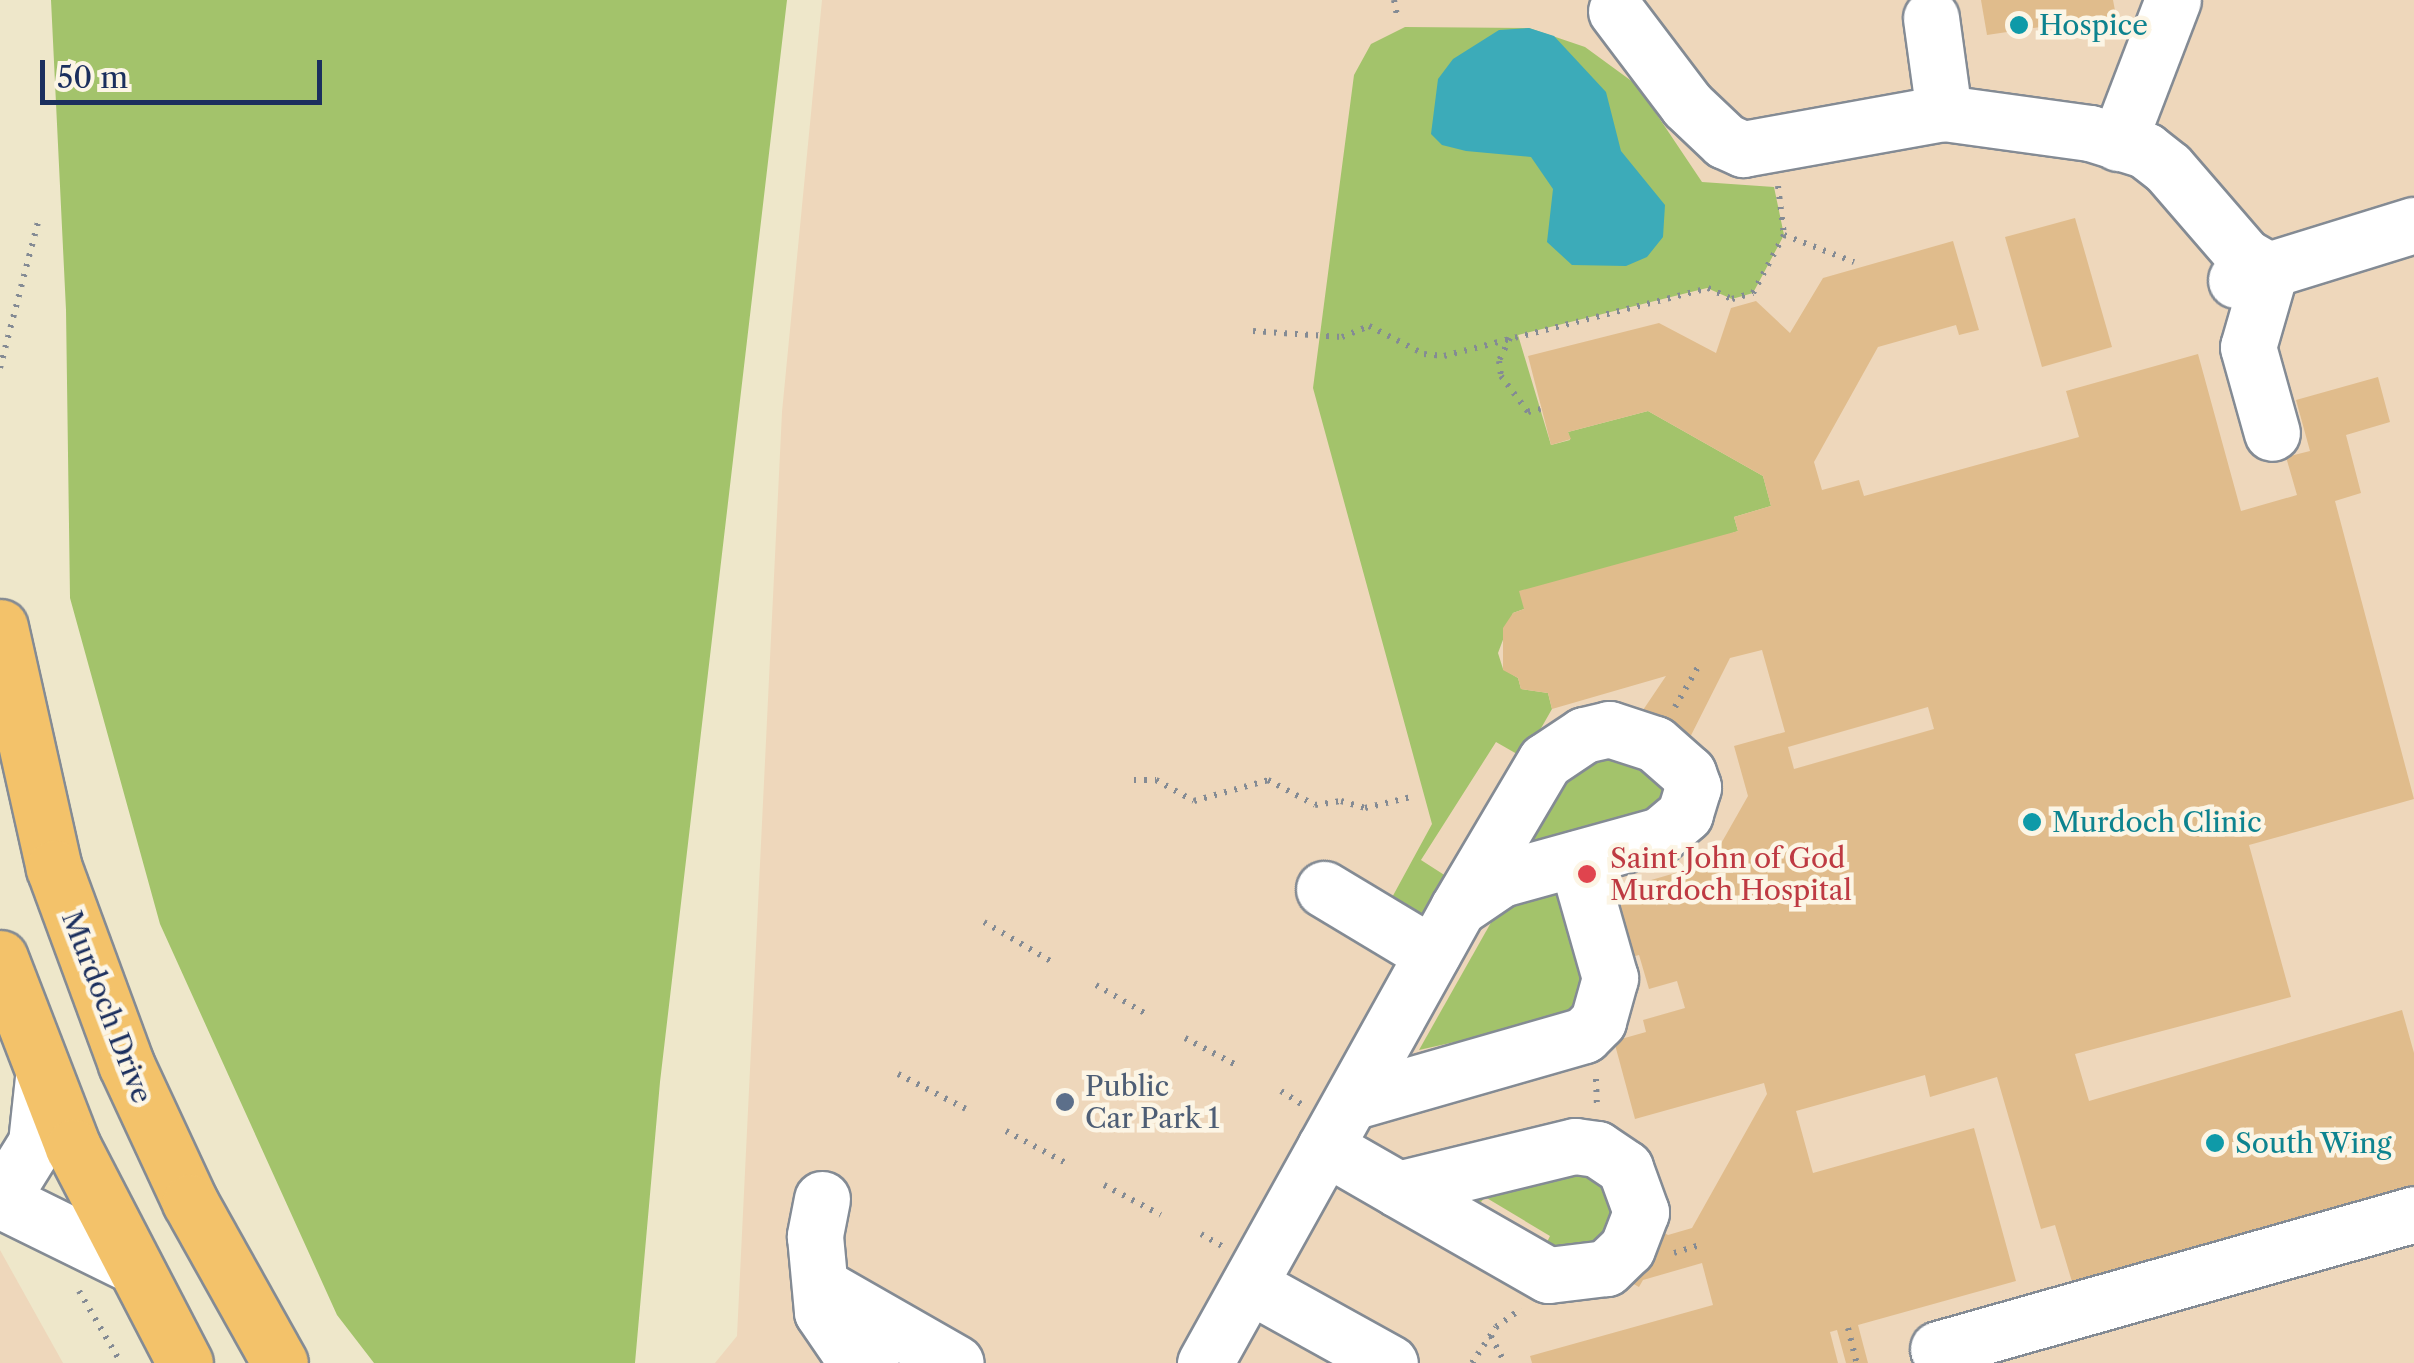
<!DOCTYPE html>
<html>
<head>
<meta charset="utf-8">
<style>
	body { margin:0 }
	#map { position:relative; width:2414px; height:1363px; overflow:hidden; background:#eee7ca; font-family:"Libre Caslon Text",serif }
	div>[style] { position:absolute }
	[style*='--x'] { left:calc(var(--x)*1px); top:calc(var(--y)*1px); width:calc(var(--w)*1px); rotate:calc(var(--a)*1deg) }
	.built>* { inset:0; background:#eed7bb }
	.green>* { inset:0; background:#a3c36b }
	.water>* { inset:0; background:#3cabb9 }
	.building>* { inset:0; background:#e0bc8c }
	.path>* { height:6px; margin-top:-3px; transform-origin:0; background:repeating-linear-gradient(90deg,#848b94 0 2.5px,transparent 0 10.5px) }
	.roads { filter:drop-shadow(2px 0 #848b94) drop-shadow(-2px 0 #848b94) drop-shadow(0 2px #848b94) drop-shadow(0 -2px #848b94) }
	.minor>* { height:55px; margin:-27.5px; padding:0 27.5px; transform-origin:27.5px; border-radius:27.5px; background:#fff }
	.major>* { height:55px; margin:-27.5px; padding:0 27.5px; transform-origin:27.5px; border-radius:27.5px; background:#f3c26a }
	.dots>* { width:28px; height:28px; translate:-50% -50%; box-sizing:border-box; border:5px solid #fcf5e5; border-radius:50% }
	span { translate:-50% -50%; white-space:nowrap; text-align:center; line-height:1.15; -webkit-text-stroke:9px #fcf5e5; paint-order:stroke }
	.culture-label { font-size:28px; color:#0d838f }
	.left { translate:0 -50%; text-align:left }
	.health-label { font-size:28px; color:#be3a42 }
	.street-label { font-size:28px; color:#1b2f5e }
	.service-label { font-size:28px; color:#4e5e75 }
	.scale { position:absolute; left:40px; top:60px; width:282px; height:45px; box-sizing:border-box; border:5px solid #1b2f5e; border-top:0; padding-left:12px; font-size:30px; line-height:35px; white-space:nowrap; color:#1b2f5e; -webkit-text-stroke:8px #fcf5e5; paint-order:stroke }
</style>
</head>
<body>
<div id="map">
	<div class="built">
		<i style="clip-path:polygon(822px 0,2414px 0,2414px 1363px,715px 1363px,737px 1336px,782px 412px)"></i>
		<i style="clip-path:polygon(0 1250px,63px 1363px,0 1363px)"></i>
	</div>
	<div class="green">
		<i style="clip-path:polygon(51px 0,787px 0,660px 1082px,635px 1363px,374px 1363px,337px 1315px,160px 924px,70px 598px,66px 310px)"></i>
		<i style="clip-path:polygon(1405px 27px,1529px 28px,1585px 47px,1637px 85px,1702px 182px,1774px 187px,1784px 235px,1753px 293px,1732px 299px,1707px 288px,1518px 335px,1551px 445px,1570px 440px,1568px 432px,1648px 411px,1763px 476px,1771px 506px,1734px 517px,1738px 531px,1513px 613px,1498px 653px,1503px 669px,1518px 678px,1521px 689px,1548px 693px,1552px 709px,1524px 758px,1496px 742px,1421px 860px,1449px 878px,1421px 921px,1389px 903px,1432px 824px,1313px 388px,1354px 75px,1371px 44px)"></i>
		<i style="clip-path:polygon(1602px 750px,1668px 784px,1666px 808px,1531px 842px,1527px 832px,1554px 780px)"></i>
		<i style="clip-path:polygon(1556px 890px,1590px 980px,1579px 1014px,1419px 1050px,1493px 919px,1518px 899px)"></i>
		<i style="clip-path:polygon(1603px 1168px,1617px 1209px,1587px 1257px,1543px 1250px,1550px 1236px,1485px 1197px,1477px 1207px,1467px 1200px,1469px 1186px)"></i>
	</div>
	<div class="water">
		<i style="clip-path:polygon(1529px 28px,1554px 36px,1606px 92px,1621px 151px,1665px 205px,1663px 237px,1647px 257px,1626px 266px,1572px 265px,1547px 242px,1553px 189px,1531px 157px,1466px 151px,1442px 145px,1431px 134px,1438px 79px,1453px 59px,1499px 30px)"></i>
	</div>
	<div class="building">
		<i style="clip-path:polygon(1981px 0,2113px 0,2116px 16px,1987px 35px)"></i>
		<i style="clip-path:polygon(2075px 218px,2112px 347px,2042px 367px,2005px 237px)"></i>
		<i style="clip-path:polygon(evenodd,1953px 241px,1979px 330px,1959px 335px,1956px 325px,1878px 347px,1814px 462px,1822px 490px,1859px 480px,1864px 496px,2079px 437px,2066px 391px,2198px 354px,2241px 511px,2297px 495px,2286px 457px,2310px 451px,2296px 400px,2378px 377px,2390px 422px,2346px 435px,2361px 493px,2335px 501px,2414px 799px,2249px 845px,2291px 997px,2075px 1054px,2089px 1101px,2402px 1010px,2414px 1053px,2414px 1186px,2073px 1285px,2055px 1225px,2041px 1229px,1997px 1077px,1930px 1097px,1925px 1075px,1796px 1111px,1813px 1173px,1974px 1128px,2016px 1281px,1858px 1325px,1868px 1363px,1846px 1363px,1837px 1330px,1830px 1332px,1838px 1363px,1532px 1363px,1530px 1356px,1713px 1305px,1702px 1263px,1643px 1280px,1639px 1287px,1587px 1258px,1617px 1206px,1668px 1235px,1692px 1228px,1767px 1094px,1764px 1083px,1635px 1119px,1614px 1041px,1646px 1032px,1643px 1020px,1685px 1008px,1677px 981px,1649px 989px,1639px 955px,1580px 971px,1566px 921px,1625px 904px,1620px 889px,1710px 863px,1748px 796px,1734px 746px,1785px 732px,1762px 650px,1730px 658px,1666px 785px,1612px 756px,1666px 676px,1552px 709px,1548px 693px,1521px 689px,1518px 678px,1503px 670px,1503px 628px,1513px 613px,1524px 609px,1519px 591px,1738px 531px,1734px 517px,1771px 506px,1763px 476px,1648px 411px,1568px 432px,1571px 439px,1551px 445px,1528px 356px,1659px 323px,1716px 353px,1731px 308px,1756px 301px,1790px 333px,1823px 278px,1953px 241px,1928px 707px,1934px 729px,1794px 769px,1788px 747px,1928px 707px)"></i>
	</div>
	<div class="path">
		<i style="--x:1394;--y:0;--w:20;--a:79"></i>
		<i style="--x:1778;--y:186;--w:49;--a:83"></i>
		<i style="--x:1784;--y:235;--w:75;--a:21.1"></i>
		<i style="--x:1253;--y:331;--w:89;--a:3.9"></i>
		<i style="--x:1342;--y:337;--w:29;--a:-22"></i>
		<i style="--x:1369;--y:326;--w:62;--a:27"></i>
		<i style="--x:1424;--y:354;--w:20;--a:6"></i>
		<i style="--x:1444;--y:356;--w:273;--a:-14.4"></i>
		<i style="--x:1708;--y:288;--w:26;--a:25"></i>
		<i style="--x:1732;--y:299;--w:22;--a:-16"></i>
		<i style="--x:1753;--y:293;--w:66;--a:-61.9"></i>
		<i style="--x:1510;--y:338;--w:25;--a:116"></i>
		<i style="--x:1499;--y:361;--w:15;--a:82"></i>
		<i style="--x:1501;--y:376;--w:45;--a:53.1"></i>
		<i style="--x:1528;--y:412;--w:13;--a:-13"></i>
		<i style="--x:0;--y:368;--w:151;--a:-75.4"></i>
		<i style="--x:1675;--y:707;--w:46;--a:-60.1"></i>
		<i style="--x:1134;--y:780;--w:22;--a:0"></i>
		<i style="--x:1156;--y:780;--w:43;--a:28.9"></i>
		<i style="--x:1194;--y:801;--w:77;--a:-15.8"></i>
		<i style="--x:1268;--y:780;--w:53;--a:28"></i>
		<i style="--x:1315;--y:805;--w:26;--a:-9"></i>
		<i style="--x:1341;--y:801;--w:25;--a:16"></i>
		<i style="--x:1365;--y:808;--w:51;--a:-13.5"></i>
		<i style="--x:984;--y:922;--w:81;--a:30.4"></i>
		<i style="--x:1096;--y:985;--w:60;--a:30"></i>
		<i style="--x:1185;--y:1038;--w:60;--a:27.8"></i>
		<i style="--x:898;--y:1074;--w:76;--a:27.2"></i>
		<i style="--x:1596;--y:1079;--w:27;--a:88"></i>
		<i style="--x:1281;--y:1091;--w:24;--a:33"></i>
		<i style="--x:1006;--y:1131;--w:66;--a:28.1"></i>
		<i style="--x:1104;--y:1185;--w:64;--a:27.8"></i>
		<i style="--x:1201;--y:1234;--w:24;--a:30"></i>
		<i style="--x:1674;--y:1253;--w:24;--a:-17"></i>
		<i style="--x:79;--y:1291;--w:83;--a:59.7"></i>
		<i style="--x:1848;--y:1328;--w:36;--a:76"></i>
		<i style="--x:1491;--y:1336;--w:30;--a:63"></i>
		<i style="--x:1472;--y:1363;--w:43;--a:-56.3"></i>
		<i style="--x:1496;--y:1327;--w:31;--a:-36"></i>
	</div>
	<div class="roads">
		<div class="minor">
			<i style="--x:1616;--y:11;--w:118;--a:52.9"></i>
			<i style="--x:1687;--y:105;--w:52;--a:43.5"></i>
			<i style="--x:1725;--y:141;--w:20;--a:24"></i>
			<i style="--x:1743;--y:149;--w:204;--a:-10.2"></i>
			<i style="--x:1944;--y:113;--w:147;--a:7.8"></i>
			<i style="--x:2090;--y:133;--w:58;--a:17.2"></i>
			<i style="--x:2145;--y:150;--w:29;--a:38"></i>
			<i style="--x:2168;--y:168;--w:116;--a:49.2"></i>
			<i style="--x:2244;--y:256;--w:30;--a:30"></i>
			<i style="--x:1931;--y:18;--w:96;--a:82.2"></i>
			<i style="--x:2118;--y:143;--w:153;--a:-69"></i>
			<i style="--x:2270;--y:271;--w:79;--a:106.1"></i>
			<i style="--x:2248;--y:347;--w:89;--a:74.4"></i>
			<i style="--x:2236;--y:280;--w:186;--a:-17.2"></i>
			<i style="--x:1324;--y:889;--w:126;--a:31"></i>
			<i style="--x:1351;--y:1102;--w:242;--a:-16"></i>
			<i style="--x:1584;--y:1035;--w:20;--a:-45"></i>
			<i style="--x:1598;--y:1021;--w:45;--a:-74.4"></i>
			<i style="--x:1610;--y:978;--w:124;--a:-105.9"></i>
			<i style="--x:1325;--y:1147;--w:84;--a:29.9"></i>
			<i style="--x:1398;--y:1189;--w:182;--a:-13.7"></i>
			<i style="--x:1575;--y:1146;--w:22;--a:8"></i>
			<i style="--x:1597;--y:1149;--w:34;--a:34"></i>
			<i style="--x:1625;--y:1168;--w:47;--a:70"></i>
			<i style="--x:1641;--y:1212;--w:39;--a:111"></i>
			<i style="--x:1627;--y:1248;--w:29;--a:136"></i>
			<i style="--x:1606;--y:1268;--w:58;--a:173.1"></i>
			<i style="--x:1548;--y:1275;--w:173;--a:-150.2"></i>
			<i style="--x:822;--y:1199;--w:38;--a:101"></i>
			<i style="--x:815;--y:1236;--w:76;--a:84.7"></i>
			<i style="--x:822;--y:1312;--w:46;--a:55.6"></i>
			<i style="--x:848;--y:1350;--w:26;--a:29"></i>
			<i style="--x:0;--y:1201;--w:68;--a:-58.2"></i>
			<i style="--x:36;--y:1143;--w:65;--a:-83.9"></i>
			<i style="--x:2;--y:1201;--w:143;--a:26.2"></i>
			<i style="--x:1249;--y:1285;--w:161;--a:29"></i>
			<i style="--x:821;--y:1286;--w:155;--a:29.7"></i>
			<i style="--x:1938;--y:1349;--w:495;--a:-15.8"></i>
			<i style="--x:1205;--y:1363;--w:521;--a:-60.92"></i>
			<i style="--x:1458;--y:908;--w:171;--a:-59.4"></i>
			<i style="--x:1545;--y:761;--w:47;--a:-33.7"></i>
			<i style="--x:1584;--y:735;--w:26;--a:-13"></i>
			<i style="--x:1609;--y:729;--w:48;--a:18.1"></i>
			<i style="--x:1655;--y:744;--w:44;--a:41.3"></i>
			<i style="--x:1688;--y:773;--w:15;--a:70"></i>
			<i style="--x:1693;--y:787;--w:28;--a:107"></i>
			<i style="--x:1685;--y:814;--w:33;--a:140"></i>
			<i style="--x:1660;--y:835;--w:165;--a:164.5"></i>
			<i style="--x:1501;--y:879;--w:52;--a:146"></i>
		</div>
		<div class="major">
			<i style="--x:0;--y:627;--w:247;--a:77.4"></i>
			<i style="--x:54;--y:868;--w:209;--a:69.8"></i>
			<i style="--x:126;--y:1064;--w:152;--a:65.1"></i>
			<i style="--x:190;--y:1202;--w:184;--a:60.8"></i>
			<i style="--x:0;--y:958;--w:203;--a:68.9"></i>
			<i style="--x:73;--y:1147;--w:243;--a:62.6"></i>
		</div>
	</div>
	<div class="dots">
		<i style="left:2019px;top:25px;background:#0f9aa8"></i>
		<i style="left:2032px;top:822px;background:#0f9aa8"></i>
		<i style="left:1587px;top:874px;background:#e0444e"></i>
		<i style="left:1065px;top:1102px;background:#5c6f8a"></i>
		<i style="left:2215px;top:1143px;background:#0f9aa8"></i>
	</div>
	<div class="culture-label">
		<span class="left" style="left:2039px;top:25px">Hospice</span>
		<span class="left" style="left:2052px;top:822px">Murdoch Clinic</span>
		<span class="left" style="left:2235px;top:1143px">South Wing</span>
	</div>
	<div class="health-label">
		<span class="left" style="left:1610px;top:874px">Saint John of God<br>Murdoch Hospital</span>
	</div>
	<div class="street-label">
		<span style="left:107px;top:1007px;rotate:69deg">Murdoch Drive</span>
	</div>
	<div class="service-label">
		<span class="left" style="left:1085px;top:1102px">Public<br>Car Park 1</span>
	</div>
	<div class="scale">50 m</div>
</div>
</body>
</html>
